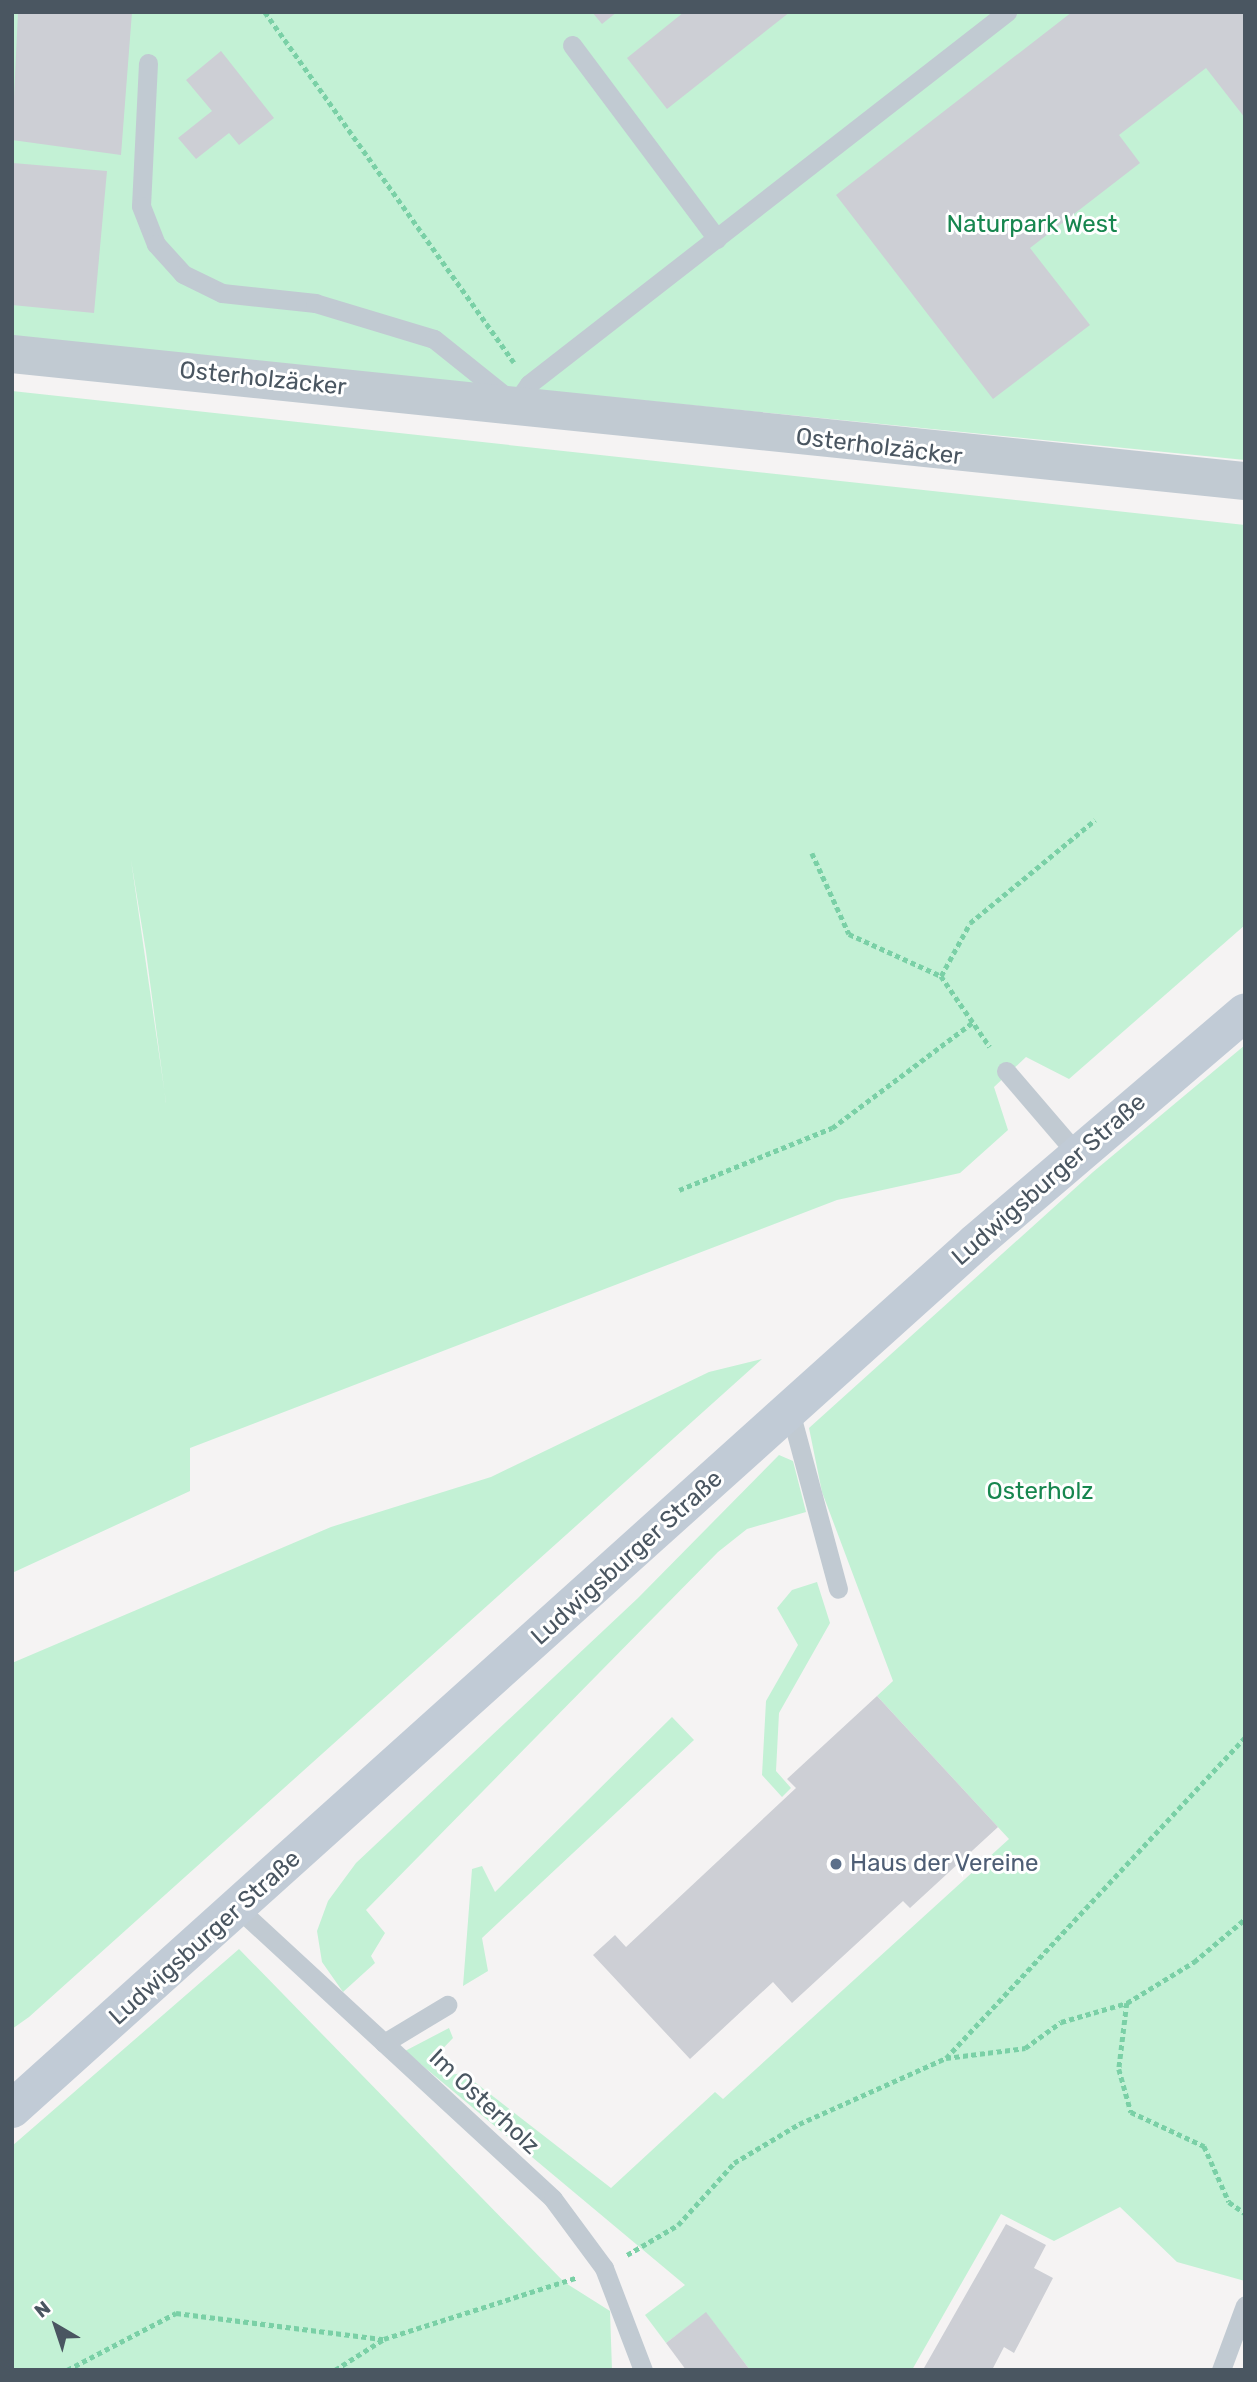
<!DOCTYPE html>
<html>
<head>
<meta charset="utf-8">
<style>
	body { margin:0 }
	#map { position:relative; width:1257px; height:2382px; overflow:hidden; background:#f5f3f3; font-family:Rubik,sans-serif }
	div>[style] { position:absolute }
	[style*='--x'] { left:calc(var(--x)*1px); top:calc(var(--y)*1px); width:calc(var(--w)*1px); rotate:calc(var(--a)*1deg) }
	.green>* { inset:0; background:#c3f1d5 }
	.building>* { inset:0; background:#cdcfd5 }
	.path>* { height:4.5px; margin-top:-2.25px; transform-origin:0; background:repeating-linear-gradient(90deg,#7ad0a6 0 5px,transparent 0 8.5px) }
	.lane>* { height:19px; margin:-9.5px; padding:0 9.5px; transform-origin:9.5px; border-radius:9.5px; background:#c1cad2 }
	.street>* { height:38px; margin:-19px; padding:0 19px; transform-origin:19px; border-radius:19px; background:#c1cad2 }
	.secondary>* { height:38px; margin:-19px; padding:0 19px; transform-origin:19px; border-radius:19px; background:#c1cbd6 }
	.dots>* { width:19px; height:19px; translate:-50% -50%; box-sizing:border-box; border:4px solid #fff; border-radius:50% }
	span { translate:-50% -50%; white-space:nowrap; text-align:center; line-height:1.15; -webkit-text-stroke:6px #fff; paint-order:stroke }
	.park-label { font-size:24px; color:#17864f }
	.street-label { font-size:24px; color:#4a5661 }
	.service-label { font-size:24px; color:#4e5e75 }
	.left { translate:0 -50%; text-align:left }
	.frame { position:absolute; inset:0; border:14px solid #4a5661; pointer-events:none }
	.north { position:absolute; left:21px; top:2291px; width:70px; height:70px; -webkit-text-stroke:5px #fff; paint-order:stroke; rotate:321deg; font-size:19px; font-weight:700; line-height:28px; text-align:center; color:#4a5661 }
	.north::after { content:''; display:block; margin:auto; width:24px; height:32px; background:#4a5661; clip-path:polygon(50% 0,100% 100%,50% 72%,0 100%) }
</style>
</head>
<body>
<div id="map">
	<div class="green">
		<i style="clip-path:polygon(12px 12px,1245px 12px,1245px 460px,12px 338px)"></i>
		<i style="clip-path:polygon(evenodd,12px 391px,1245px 525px,1245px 925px,1069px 1079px,1026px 1057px,994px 1087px,1008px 1130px,960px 1173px,837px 1200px,190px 1448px,190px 1491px,12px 1573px,12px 391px,131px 860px,146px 952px,166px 1103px,166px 1102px,131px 860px)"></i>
		<i style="clip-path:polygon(1245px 1045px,1245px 2281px,1177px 2262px,1120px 2207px,1054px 2241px,1001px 2214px,912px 2370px,750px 2370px,706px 2313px,666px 2343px,645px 2315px,685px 2285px,405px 2051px,449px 2028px,453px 2038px,429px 2063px,443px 2076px,463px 2073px,611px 2188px,715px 2092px,723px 2099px,1009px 1839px,877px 1696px,893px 1681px,822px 1492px,809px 1428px,1093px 1172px)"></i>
		<i style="clip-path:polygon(762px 1359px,29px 2017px,12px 2029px,12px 1663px,331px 1527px,491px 1477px,709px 1372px)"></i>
		<i style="clip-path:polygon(779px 1455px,793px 1461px,806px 1512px,747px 1529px,718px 1552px,366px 1910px,385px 1933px,371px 1956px,375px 1963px,343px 1992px,322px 1962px,317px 1931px,328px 1901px,356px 1863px,638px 1598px)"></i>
		<i style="clip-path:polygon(817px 1582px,830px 1623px,779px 1713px,776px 1771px,791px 1788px,782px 1797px,762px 1775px,766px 1701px,798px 1645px,777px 1608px,792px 1590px)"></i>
		<i style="clip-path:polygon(672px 1717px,694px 1740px,482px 1938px,488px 1971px,463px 1986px,472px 1869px,482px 1866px,495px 1892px)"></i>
		<i style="clip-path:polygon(239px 1949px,564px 2282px,610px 2311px,612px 2370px,12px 2370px,12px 2146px)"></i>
	</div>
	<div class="building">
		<i style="clip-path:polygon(18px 12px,132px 12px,121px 155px,12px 140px)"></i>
		<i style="clip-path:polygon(592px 12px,617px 12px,602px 24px)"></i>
		<i style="clip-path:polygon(684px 12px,790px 12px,667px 109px,627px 58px)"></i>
		<i style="clip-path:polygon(1072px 12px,1245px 12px,1245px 118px,1206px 68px,1119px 135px,1140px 163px,1030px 248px,1090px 325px,993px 399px,836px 195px)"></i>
		<i style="clip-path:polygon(221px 51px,274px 118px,239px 145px,229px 133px,196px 159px,178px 138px,212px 111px,186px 80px)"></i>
		<i style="clip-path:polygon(13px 163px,107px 171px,94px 313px,12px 305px)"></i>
		<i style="clip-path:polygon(877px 1696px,998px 1827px,910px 1908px,903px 1901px,792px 2003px,773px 1982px,690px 2059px,593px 1955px,615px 1935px,626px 1947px,796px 1788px,787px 1779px)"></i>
		<i style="clip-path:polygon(1006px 2224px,1046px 2245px,1034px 2268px,1053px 2278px,1014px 2353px,1004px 2347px,992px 2370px,924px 2368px)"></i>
		<i style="clip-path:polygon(706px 2312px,750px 2370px,686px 2370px,666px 2343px)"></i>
	</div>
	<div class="path">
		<i style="--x:265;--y:12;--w:430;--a:54.6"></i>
		<i style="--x:812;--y:853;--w:89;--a:65.4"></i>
		<i style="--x:849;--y:934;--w:101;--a:24.5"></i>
		<i style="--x:941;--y:976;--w:86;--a:55.4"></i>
		<i style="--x:941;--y:976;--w:60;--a:-61.3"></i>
		<i style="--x:970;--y:923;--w:162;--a:-39.5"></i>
		<i style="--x:679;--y:1190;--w:165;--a:-22.1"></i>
		<i style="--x:832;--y:1128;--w:176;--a:-36.9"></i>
		<i style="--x:1127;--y:2003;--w:66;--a:96.9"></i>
		<i style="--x:1119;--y:2069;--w:45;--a:74.4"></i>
		<i style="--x:1131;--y:2112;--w:81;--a:25"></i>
		<i style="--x:1204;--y:2146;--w:61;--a:65.9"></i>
		<i style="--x:1229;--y:2202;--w:19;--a:35"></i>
		<i style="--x:946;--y:2058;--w:80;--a:-7.2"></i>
		<i style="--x:1025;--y:2048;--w:44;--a:-35.8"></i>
		<i style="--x:1061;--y:2022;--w:69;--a:-16.1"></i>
		<i style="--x:1127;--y:2003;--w:79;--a:-31.5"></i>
		<i style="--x:1194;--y:1962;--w:67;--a:-40.1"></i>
		<i style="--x:627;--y:2255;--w:59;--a:-30.5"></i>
		<i style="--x:678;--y:2225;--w:84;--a:-47.9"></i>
		<i style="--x:734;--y:2163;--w:76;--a:-31"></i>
		<i style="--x:799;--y:2124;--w:161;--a:-24.2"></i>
		<i style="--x:946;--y:2058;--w:439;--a:-47"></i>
		<i style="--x:67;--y:2370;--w:123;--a:-27.6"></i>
		<i style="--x:176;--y:2313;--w:209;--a:7.2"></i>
		<i style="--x:335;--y:2370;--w:58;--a:-32.3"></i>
		<i style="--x:384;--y:2339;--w:201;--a:-17.7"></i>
	</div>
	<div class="lane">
		<i style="--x:572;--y:45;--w:242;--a:53.2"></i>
		<i style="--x:148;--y:63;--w:143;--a:92.8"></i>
		<i style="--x:141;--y:206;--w:41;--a:68.5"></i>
		<i style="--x:156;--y:244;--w:40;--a:48"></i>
		<i style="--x:183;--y:274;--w:43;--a:26"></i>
		<i style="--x:222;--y:293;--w:94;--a:6.1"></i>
		<i style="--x:315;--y:303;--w:124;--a:16.8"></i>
		<i style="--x:434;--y:339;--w:104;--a:38.7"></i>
		<i style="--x:515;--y:404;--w:24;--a:-55"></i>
		<i style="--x:529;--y:384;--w:606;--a:-37.89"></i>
		<i style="--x:1006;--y:1071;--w:111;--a:49.4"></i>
		<i style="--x:790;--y:1411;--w:184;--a:74.9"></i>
		<i style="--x:239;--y:1909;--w:427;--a:42.7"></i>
		<i style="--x:553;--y:2199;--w:86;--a:53.5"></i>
		<i style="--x:604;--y:2268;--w:109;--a:69.1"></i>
		<i style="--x:384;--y:2043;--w:74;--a:-31.1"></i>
		<i style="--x:1221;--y:2370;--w:69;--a:-69.7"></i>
	</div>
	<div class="street">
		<i style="--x:12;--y:354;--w:1240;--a:5.88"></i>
	</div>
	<div class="secondary">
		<i style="--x:12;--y:2109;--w:1295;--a:-41.96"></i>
		<i style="--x:975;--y:1243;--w:355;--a:-40.5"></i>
	</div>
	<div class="dots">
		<i style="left:836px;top:1864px;background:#5c6f8a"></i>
	</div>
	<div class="park-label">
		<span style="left:1032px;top:225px">Naturpark West</span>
		<span style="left:1040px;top:1492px">Osterholz</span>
	</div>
	<div class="street-label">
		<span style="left:263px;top:379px;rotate:6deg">Osterholzäcker</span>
		<span style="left:879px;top:447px;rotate:7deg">Osterholzäcker</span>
		<span style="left:1049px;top:1180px;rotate:-41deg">Ludwigsburger Straße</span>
		<span style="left:627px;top:1558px;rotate:-42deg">Ludwigsburger Straße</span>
		<span style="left:205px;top:1938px;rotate:-42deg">Ludwigsburger Straße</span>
		<span style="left:484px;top:2102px;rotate:43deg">Im Osterholz</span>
	</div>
	<div class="service-label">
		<span class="left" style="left:850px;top:1864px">Haus der Vereine</span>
	</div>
	<div class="frame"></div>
	<div class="north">N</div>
</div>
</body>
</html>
